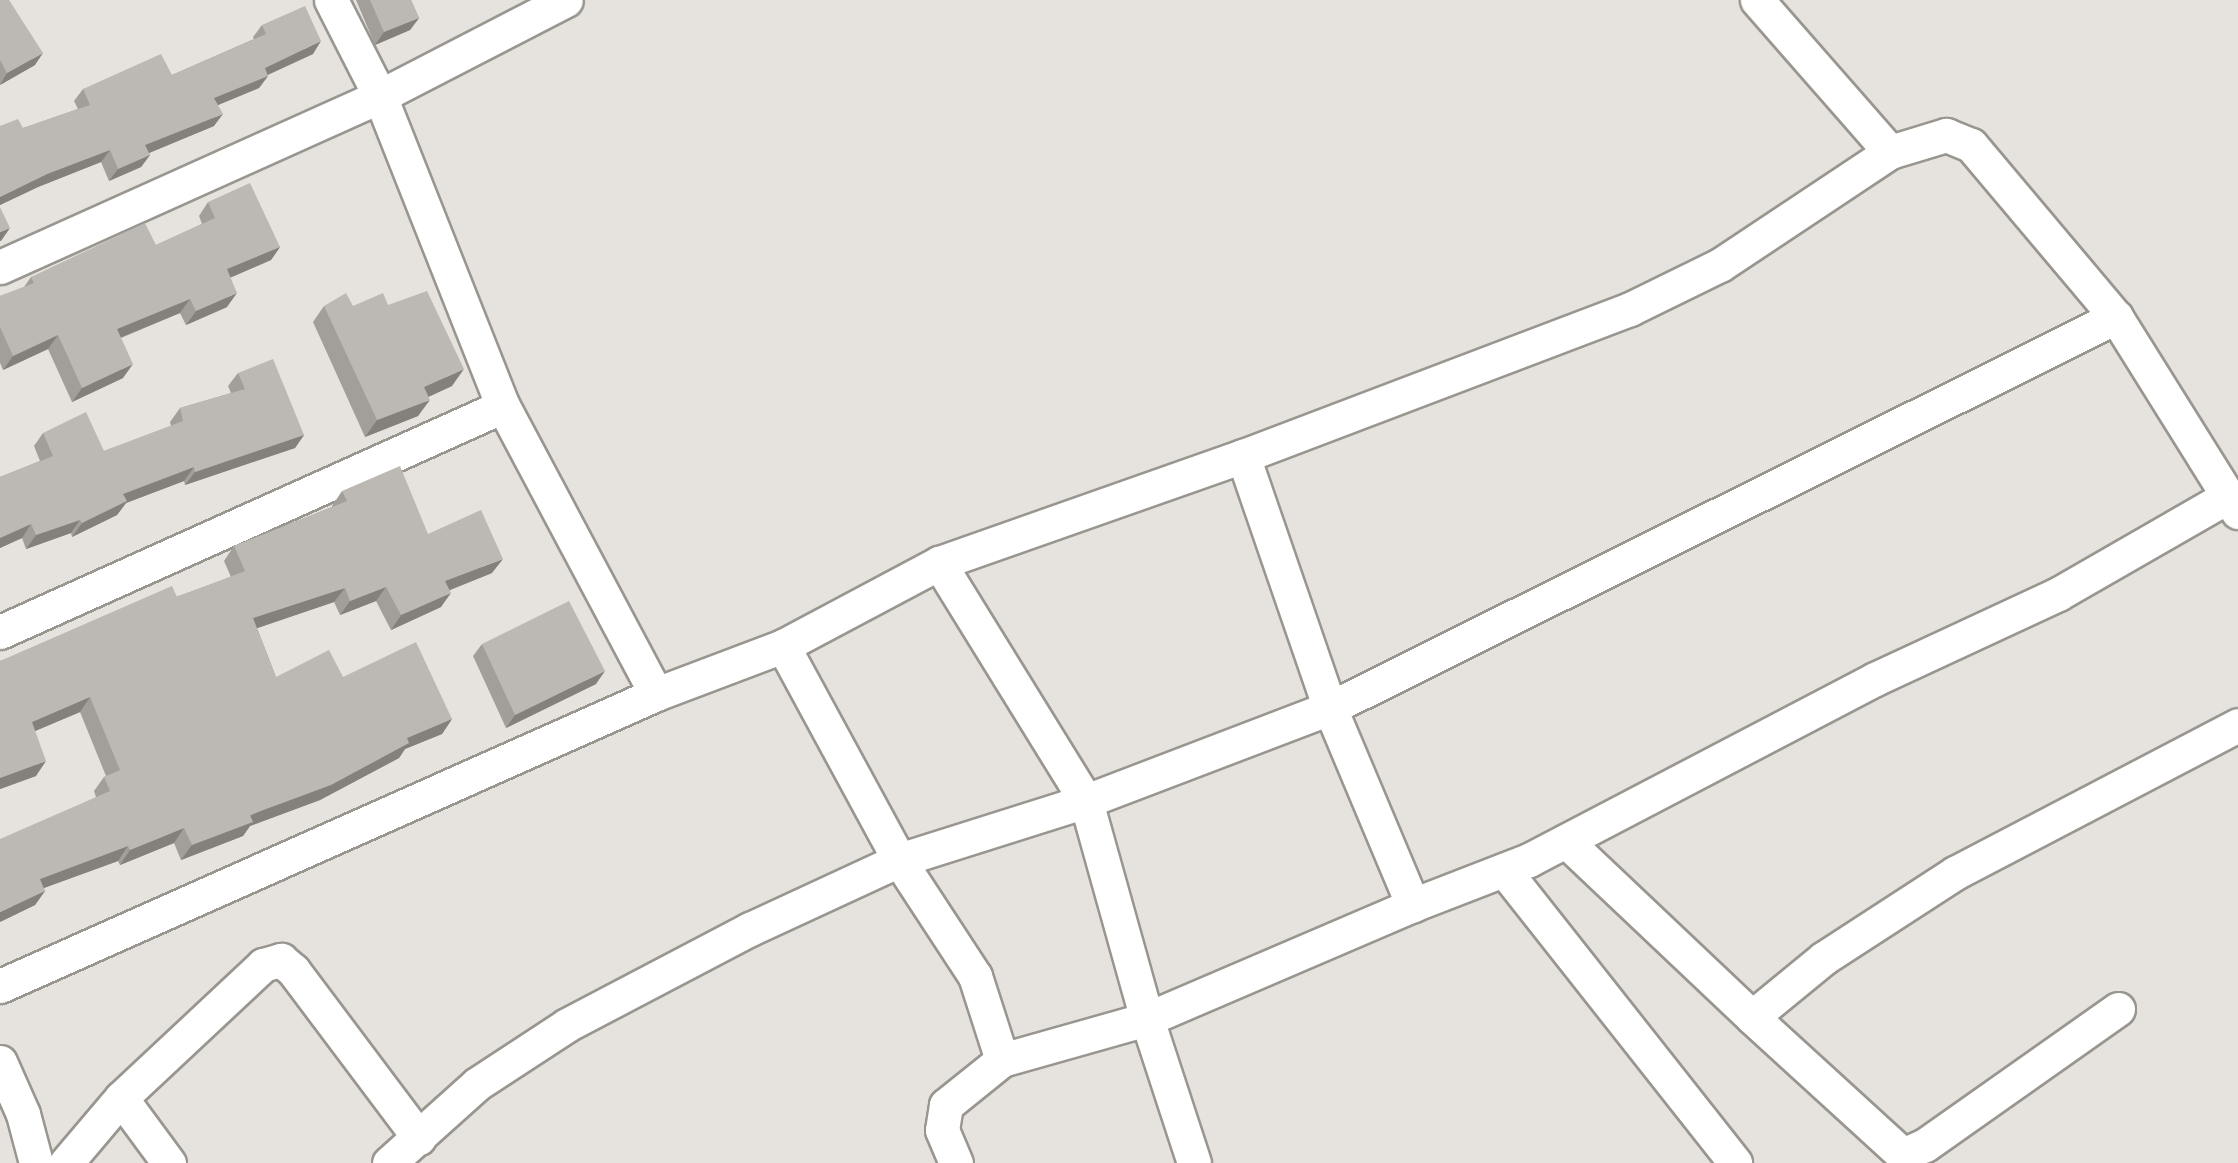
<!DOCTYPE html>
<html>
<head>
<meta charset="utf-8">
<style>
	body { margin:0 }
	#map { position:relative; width:2238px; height:1163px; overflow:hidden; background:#e6e2dd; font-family:"Libre Baskerville",serif }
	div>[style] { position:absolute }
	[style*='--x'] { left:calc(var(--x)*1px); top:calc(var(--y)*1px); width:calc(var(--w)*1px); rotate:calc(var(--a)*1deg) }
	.roads { filter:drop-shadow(2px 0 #999690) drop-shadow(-2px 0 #999690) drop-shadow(0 2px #999690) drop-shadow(0 -2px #999690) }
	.minor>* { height:33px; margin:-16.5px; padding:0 16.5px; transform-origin:16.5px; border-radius:16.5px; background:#fff }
	.wall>* { inset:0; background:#a29e9a }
	.shaded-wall>* { inset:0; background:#84817d }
	.building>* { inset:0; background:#bcb8b3 }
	span { translate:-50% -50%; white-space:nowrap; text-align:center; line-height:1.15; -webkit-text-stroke:6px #f4f0ea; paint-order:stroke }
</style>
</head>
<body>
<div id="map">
	<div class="roads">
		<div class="minor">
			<i style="--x:331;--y:0;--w:108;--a:63"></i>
			<i style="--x:380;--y:96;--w:334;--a:68.4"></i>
			<i style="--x:503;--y:406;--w:326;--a:62"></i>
			<i style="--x:1757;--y:0;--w:202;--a:48.8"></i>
			<i style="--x:0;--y:267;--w:417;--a:-24.2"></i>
			<i style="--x:380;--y:96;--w:209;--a:-27.3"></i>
			<i style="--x:1243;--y:456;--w:267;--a:71"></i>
			<i style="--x:1330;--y:708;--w:214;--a:67.2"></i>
			<i style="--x:939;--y:563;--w:280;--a:58.3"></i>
			<i style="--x:1086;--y:801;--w:226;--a:74.4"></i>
			<i style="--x:1147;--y:1019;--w:151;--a:71.9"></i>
			<i style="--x:0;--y:632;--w:551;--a:-24.19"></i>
			<i style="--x:783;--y:646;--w:243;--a:61.5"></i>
			<i style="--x:899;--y:860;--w:139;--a:56.8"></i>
			<i style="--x:975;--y:976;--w:88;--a:72.2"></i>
			<i style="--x:1002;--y:1060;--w:72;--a:141.2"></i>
			<i style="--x:946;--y:1105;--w:25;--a:99"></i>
			<i style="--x:942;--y:1130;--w:36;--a:67"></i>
			<i style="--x:1566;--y:841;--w:256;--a:43.4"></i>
			<i style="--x:1504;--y:870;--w:373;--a:51.7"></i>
			<i style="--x:0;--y:986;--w:718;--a:-23.99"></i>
			<i style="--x:656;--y:694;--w:136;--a:-20.7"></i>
			<i style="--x:783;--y:646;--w:177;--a:-28"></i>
			<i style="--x:939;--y:563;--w:322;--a:-19.4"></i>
			<i style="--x:1243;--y:456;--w:414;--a:-20.8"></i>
			<i style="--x:1630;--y:309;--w:100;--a:-26.1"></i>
			<i style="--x:1720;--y:265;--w:204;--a:-33.6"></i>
			<i style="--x:1890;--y:152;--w:59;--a:-16.9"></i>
			<i style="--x:1946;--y:135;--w:27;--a:22"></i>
			<i style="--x:1971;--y:145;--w:225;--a:49.9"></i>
			<i style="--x:2116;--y:317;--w:230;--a:58"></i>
			<i style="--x:2118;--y:1009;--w:236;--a:144.8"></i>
			<i style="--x:1925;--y:1145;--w:24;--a:156"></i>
			<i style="--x:1903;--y:1155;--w:205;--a:-137.6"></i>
			<i style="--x:1752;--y:1017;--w:93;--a:-39.3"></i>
			<i style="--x:1824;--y:958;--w:156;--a:-33"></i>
			<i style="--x:1955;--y:873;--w:319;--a:-27.6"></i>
			<i style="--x:1002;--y:1060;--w:151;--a:-15.8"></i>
			<i style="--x:1147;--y:1019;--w:289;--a:-23.2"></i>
			<i style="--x:1413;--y:905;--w:124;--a:-21.2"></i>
			<i style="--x:1529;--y:860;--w:390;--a:-27.6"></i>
			<i style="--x:1875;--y:679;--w:202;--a:-24.9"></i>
			<i style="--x:2058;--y:594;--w:198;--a:-29.9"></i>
			<i style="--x:0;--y:1062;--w:57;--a:66.1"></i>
			<i style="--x:23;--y:1114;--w:51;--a:75.1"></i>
			<i style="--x:121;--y:1098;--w:195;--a:-43.1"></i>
			<i style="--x:263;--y:965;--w:19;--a:-16"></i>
			<i style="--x:281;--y:960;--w:16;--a:40"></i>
			<i style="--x:293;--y:970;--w:210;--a:53.1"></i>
			<i style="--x:66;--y:1163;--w:85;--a:-49.8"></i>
			<i style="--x:121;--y:1098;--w:81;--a:53.6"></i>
			<i style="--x:389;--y:1163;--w:118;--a:-41.9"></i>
			<i style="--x:477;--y:1084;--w:108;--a:-33.2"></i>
			<i style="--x:567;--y:1025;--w:207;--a:-27.7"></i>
			<i style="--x:750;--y:929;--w:164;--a:-24.8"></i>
			<i style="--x:899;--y:860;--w:196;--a:-17.5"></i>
			<i style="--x:1086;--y:801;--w:261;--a:-20.9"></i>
			<i style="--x:1330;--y:708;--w:878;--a:-26.45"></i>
		</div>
	</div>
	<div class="wall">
		<i style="clip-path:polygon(0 0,35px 65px,0 85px)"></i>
		<i style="clip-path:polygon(356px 0,411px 0,419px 18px,410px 30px,375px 45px)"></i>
		<i style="clip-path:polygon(262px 25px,313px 54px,268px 75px,268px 76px,259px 88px,218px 105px,214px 126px,149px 153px,150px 155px,141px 167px,109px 181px,101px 162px,38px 187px,0 205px,0 126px,23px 128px,78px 109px,74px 101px,83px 89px,172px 75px,254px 39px,253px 37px)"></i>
		<i style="clip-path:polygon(208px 202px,280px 247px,271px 260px,230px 278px,227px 307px,186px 325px,180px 313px,121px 338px,123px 378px,72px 402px,48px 349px,3px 370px,0 363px,0 296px,24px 287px,31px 277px,156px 245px,202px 224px,199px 216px)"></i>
		<i style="clip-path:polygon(388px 305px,452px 386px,428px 397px,418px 416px,365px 437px,313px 322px,324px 306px,353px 306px)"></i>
		<i style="clip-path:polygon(238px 373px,304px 435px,295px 448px,185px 485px,184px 481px,126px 503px,117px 515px,72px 537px,71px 533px,26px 549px,22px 538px,0 548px,0 477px,40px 461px,34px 446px,43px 433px,104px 451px,171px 426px,170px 422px,180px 408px,231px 393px,228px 386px)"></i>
		<i style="clip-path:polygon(342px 491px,428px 534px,492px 573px,450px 590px,441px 607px,391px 630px,376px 601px,340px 615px,334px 602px,257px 628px,276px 677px,343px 677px,452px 719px,442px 734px,405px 749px,399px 758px,320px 800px,250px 826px,243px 836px,181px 860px,174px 843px,120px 865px,118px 861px,44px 888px,45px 891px,35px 905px,0 922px,96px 797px,94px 791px,104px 777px,106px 776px,80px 712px,35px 731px,36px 776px,0 789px,0 661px,231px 577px,224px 561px,234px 546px,332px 507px,332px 506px)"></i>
		<i style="clip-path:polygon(482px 644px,596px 684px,506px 728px,473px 656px)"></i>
	</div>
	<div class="shaded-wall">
		<i style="clip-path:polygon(419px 18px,410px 30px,375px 45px,384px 32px)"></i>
		<i style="clip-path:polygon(321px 41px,313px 54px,256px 80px,265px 68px)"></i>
		<i style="clip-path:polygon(43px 53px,35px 65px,0 85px,7px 73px)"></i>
		<i style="clip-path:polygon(268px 76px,259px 88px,206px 110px,214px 98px)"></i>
		<i style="clip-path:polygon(223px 114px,214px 126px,137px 158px,145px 145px)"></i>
		<i style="clip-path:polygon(110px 150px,101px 162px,38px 187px,0 205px,0 197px,47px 174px)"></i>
		<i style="clip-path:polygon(150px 155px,141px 167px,109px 181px,118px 169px)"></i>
		<i style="clip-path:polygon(10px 228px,1px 241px,0 241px,0 232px)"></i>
		<i style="clip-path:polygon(280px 247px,271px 260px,217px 283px,227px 269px)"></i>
		<i style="clip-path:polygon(237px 293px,227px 307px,186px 325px,196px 311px)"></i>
		<i style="clip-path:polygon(190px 299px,180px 313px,107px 343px,117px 329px)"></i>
		<i style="clip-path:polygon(58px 335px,48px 349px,3px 370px,13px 356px)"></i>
		<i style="clip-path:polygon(133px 364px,123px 378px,72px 402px,82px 388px)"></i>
		<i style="clip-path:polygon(464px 369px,452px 386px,413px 404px,424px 387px)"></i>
		<i style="clip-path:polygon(430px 400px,418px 416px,365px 437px,377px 420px)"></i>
		<i style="clip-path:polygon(304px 435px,295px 448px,185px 485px,195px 472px)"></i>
		<i style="clip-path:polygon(194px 467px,184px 481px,126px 503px,117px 515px,72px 537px,82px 523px,123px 494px)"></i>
		<i style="clip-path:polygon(80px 520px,71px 533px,26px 549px,36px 535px)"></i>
		<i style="clip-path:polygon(31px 524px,22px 538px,0 548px,0 538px)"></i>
		<i style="clip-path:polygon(503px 559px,492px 573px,435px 596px,445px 581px)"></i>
		<i style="clip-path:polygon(386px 587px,376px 601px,340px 615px,350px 601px)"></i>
		<i style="clip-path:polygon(345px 588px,334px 602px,243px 633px,253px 618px)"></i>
		<i style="clip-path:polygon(451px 593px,441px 607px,391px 630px,401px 615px)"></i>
		<i style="clip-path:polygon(605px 671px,596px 684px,506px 728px,515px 715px)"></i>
		<i style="clip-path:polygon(90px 697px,80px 712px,21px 737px,32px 722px)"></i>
		<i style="clip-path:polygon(452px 719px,442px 734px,405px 749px,399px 758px,320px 800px,250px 826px,243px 836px,181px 860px,192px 845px,407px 738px)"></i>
		<i style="clip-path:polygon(46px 761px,36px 776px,0 789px,0 778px)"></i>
		<i style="clip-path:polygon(184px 828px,174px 843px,120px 865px,130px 850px)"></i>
		<i style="clip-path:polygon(128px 846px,118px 861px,30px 893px,40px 879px)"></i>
		<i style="clip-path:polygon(45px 891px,35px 905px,0 922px,0 912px)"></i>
	</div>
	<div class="building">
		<i style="clip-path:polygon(0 0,9px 0,43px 53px,7px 73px,0 60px)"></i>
		<i style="clip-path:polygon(370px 0,411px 0,419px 18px,384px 32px)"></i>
		<i style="clip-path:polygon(305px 6px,321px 41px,265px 68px,268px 76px,214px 98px,223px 114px,145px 145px,150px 155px,118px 169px,110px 150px,47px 174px,0 197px,0 126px,18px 119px,23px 128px,90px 105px,83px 89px,161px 54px,172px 75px,266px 34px,262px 25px)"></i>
		<i style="clip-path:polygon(250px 183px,280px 247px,227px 269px,237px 293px,196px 311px,190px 299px,117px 329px,133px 364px,82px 388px,58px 335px,13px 356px,0 327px,0 296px,34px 283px,31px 277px,145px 223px,156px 245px,215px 218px,208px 202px)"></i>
		<i style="clip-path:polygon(0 207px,10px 228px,0 232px)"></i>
		<i style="clip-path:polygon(427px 291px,464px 369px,424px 387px,430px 400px,377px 420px,324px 306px,346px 293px,353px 306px,383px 293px,388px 305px)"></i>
		<i style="clip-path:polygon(273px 359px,304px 435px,195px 472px,194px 467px,123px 494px,127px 501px,82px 523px,80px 520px,36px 535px,31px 524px,0 538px,0 477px,53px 456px,43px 433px,86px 412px,104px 451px,183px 421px,180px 408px,245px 389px,238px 373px)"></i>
		<i style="clip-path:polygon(400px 466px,428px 534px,481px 510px,503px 559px,445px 581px,451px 593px,401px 615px,386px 587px,350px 601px,345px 588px,253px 618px,276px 677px,329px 650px,343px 677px,416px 642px,452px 719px,407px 738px,409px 743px,331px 785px,250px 815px,253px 822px,192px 845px,184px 828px,130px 850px,128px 846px,40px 879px,45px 891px,0 912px,0 839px,110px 791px,104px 777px,120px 770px,90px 697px,32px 722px,46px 761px,0 778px,0 661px,172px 586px,177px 597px,245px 571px,234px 546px,347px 501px,342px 491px)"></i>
		<i style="clip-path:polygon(569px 601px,605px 671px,515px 715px,482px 644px)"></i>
	</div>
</div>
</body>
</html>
